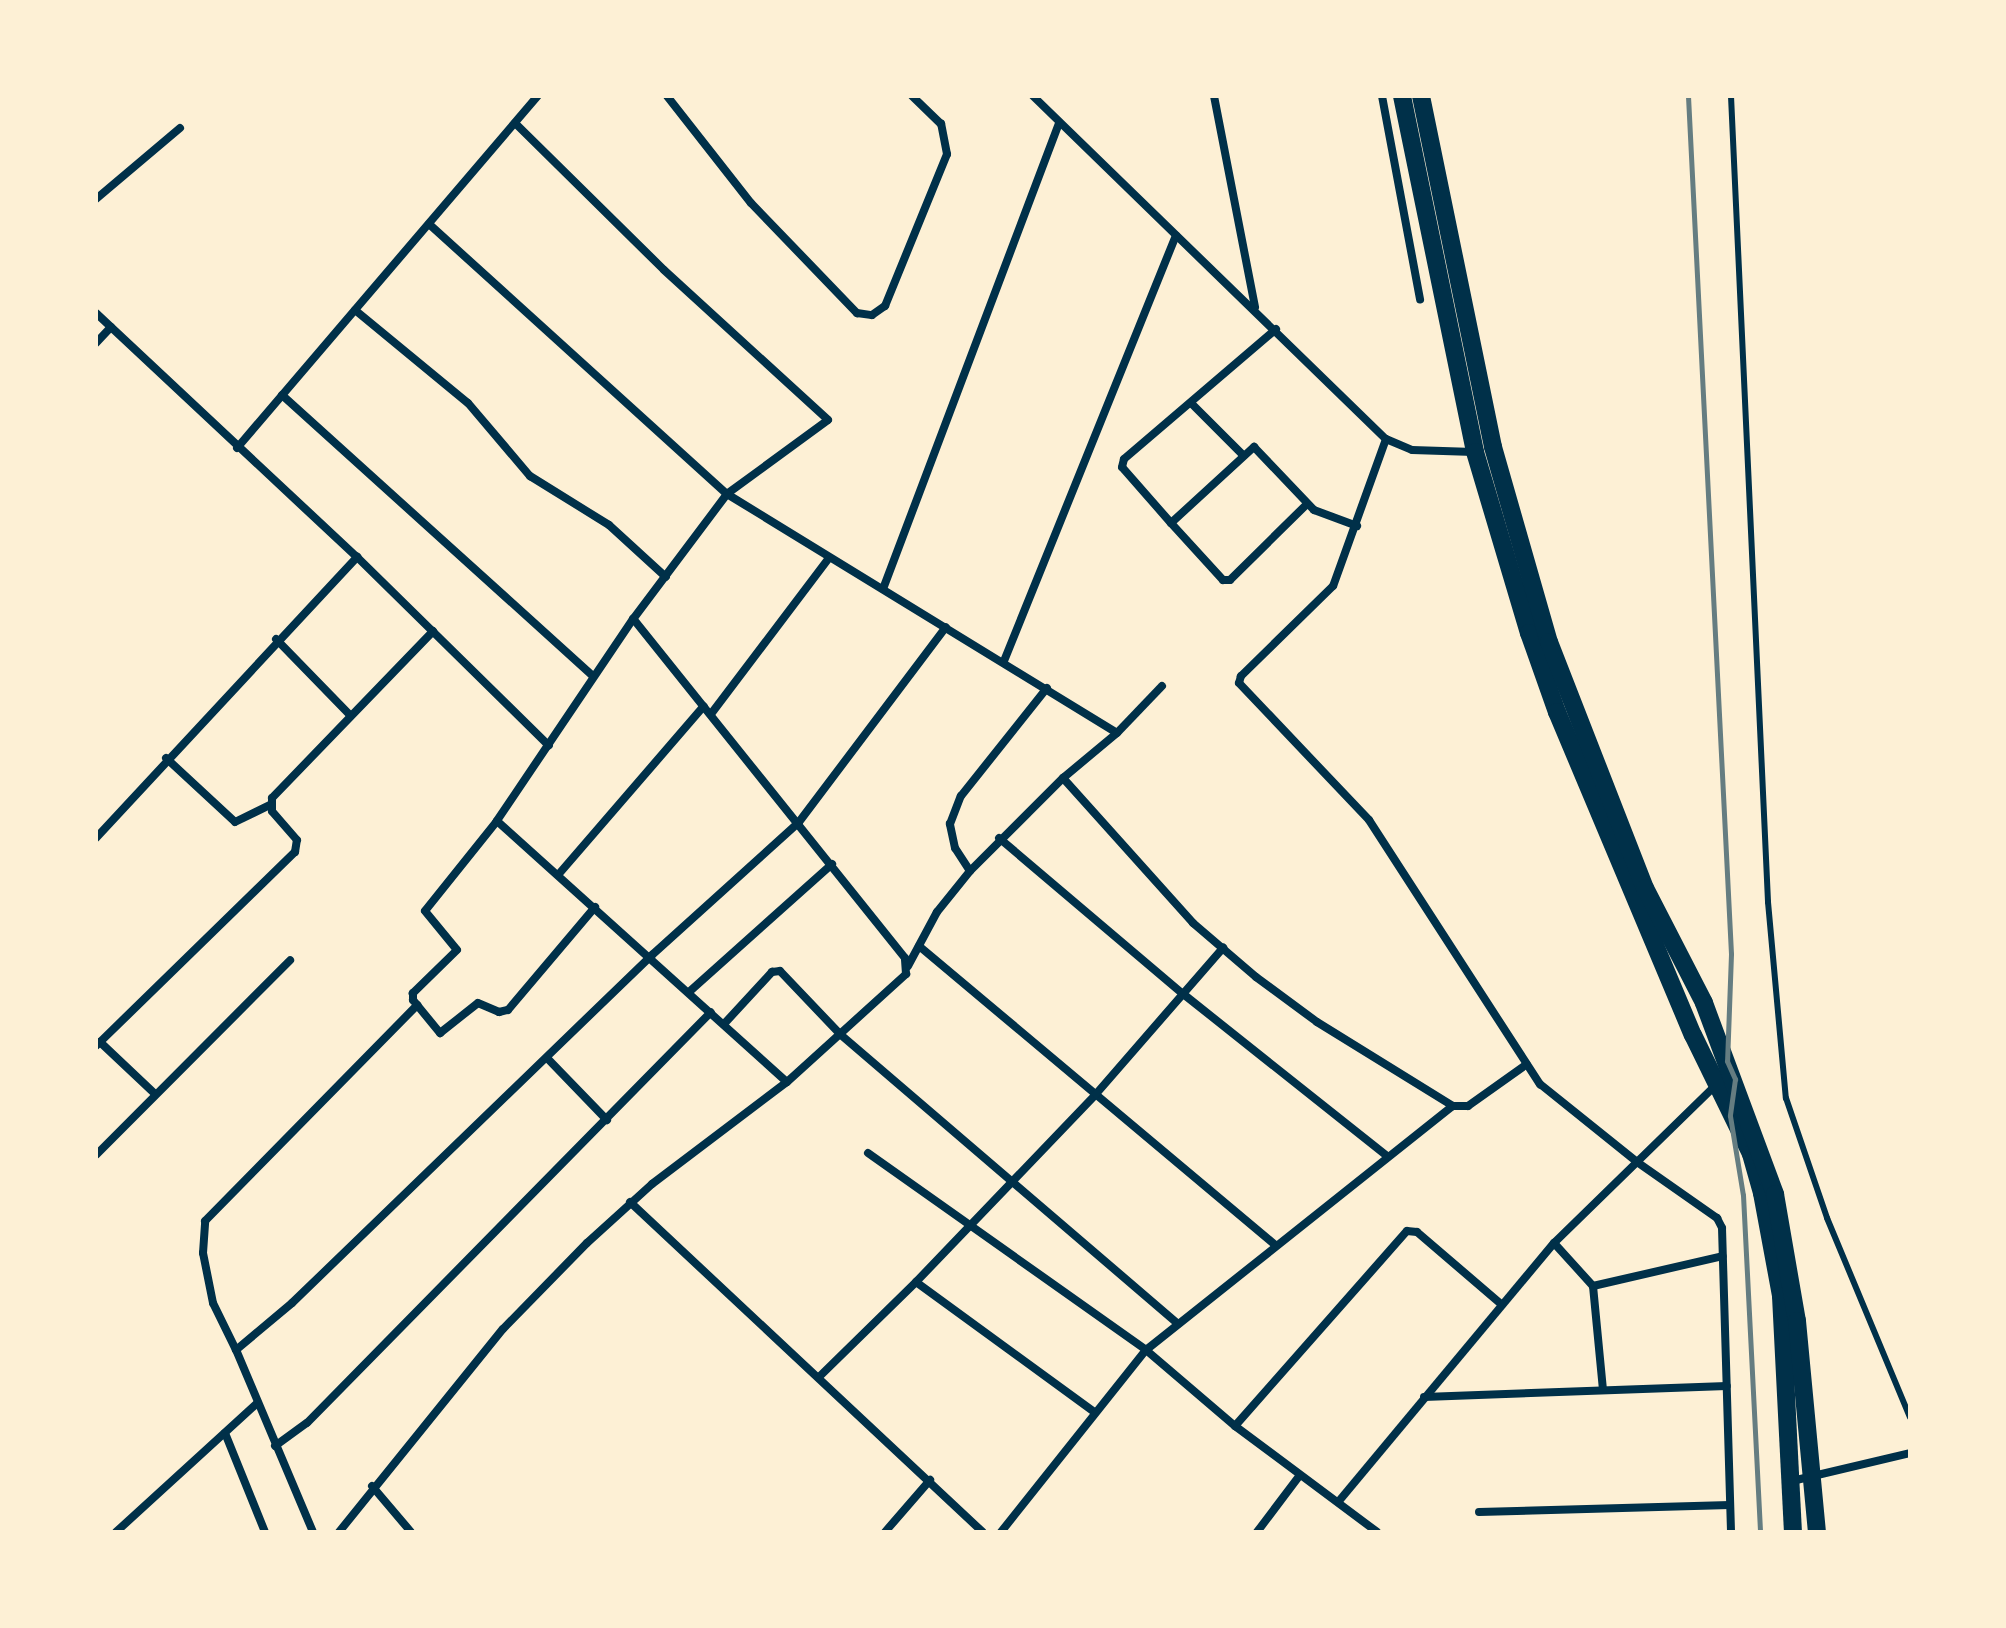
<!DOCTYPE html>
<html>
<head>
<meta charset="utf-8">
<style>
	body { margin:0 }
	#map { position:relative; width:2006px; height:1628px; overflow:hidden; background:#fdf0d5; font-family:Lora,serif }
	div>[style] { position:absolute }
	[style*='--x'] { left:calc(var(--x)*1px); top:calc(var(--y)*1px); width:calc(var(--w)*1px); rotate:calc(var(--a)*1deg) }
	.service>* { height:6px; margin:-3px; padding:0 3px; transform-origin:3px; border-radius:3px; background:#003049 }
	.minor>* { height:8px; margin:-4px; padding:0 4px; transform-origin:4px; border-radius:4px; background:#003049 }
	.trunk>* { height:18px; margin:-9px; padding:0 9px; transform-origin:9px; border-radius:9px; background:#003049 }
	.rail>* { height:5px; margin:-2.5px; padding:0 2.5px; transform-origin:2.5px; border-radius:2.5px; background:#657d81 }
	span { translate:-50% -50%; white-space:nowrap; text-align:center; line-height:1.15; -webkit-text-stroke:6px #fdf0d5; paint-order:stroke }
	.frame { position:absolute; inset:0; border:98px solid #fdf0d5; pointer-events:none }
</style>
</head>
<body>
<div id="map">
	<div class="service">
		<i style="--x:1731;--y:96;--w:807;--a:87.37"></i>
		<i style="--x:1768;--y:902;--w:197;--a:84.8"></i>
		<i style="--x:1786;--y:1098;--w:127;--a:71.1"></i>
		<i style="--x:1827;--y:1218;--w:216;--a:67.4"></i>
	</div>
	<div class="minor">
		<i style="--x:667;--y:96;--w:136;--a:51.9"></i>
		<i style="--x:751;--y:203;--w:153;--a:46.1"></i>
		<i style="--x:857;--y:313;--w:15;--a:8"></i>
		<i style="--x:872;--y:315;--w:16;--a:-35"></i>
		<i style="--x:885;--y:306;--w:164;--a:-67.8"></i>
		<i style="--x:947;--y:154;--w:31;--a:-101"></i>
		<i style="--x:941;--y:124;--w:40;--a:-136"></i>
		<i style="--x:1033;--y:96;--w:492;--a:44.2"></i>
		<i style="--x:1386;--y:439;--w:28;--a:23"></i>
		<i style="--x:1412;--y:450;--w:62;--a:1.8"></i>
		<i style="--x:1214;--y:96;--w:215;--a:79"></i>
		<i style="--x:1382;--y:96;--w:207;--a:79.4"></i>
		<i style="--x:515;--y:123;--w:209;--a:44.6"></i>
		<i style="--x:664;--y:270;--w:222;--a:42.4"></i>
		<i style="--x:828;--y:420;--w:125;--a:143.8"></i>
		<i style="--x:727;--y:494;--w:156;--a:126.9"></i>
		<i style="--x:633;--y:619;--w:244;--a:124"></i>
		<i style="--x:497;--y:821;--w:115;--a:128.7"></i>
		<i style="--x:425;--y:911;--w:50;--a:50.6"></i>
		<i style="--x:457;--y:950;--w:62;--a:135.7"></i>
		<i style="--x:413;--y:993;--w:7;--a:90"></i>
		<i style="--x:413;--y:1000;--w:43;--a:50.7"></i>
		<i style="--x:440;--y:1033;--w:48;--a:-38.3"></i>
		<i style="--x:478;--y:1003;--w:23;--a:23"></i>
		<i style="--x:499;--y:1012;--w:9;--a:-13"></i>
		<i style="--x:508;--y:1010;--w:135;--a:-49.8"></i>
		<i style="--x:96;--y:199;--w:110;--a:-40.2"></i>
		<i style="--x:429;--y:224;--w:402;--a:42.2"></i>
		<i style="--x:727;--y:494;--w:457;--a:31.5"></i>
		<i style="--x:1117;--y:733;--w:65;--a:-46.2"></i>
		<i style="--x:355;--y:310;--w:146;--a:39.5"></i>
		<i style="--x:468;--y:403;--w:96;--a:49.7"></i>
		<i style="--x:530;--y:476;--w:93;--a:31.8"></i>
		<i style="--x:609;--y:525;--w:77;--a:42.4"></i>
		<i style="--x:96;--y:313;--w:357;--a:43.1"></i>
		<i style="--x:357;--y:557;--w:269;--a:44.5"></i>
		<i style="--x:96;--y:343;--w:22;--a:-47"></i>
		<i style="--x:282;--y:395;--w:419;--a:42.1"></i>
		<i style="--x:1191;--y:403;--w:74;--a:45"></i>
		<i style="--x:1386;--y:439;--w:156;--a:109.8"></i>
		<i style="--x:1333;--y:586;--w:129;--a:135.6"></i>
		<i style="--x:1241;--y:676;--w:7;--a:106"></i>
		<i style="--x:1239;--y:683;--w:189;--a:46.5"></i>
		<i style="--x:1369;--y:820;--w:315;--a:57.1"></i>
		<i style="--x:1540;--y:1084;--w:124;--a:38.8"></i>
		<i style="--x:1637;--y:1162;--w:98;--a:35"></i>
		<i style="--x:1717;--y:1218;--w:11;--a:63"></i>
		<i style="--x:1722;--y:1228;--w:304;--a:88.3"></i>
		<i style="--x:237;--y:448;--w:463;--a:-49.5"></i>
		<i style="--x:1307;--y:504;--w:108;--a:135.4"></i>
		<i style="--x:1230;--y:580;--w:7;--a:180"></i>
		<i style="--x:1223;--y:580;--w:77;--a:-132.4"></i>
		<i style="--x:1171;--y:523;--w:113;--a:-42.5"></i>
		<i style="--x:1254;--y:447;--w:87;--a:46.4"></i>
		<i style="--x:1314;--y:510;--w:46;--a:20.4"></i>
		<i style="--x:1171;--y:523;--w:74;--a:-131.2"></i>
		<i style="--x:1122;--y:467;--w:8;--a:-76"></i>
		<i style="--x:1124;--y:459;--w:200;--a:-40.5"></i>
		<i style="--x:883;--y:589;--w:498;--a:-69.3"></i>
		<i style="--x:276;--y:639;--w:105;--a:45.8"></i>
		<i style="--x:1004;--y:661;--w:459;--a:-68"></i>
		<i style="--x:711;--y:714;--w:196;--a:-52.9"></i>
		<i style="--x:1117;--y:733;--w:70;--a:140.2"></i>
		<i style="--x:1063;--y:778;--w:195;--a:48.1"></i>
		<i style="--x:1193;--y:923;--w:83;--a:40.6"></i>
		<i style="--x:1256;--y:977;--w:76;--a:36.4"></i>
		<i style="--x:1317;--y:1022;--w:160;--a:31.7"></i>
		<i style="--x:1453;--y:1106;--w:15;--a:0"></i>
		<i style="--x:1468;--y:1106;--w:72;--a:-35.4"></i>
		<i style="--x:166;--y:758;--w:94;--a:42.8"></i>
		<i style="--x:235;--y:822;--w:39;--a:-26"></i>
		<i style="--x:497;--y:821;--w:390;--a:42"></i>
		<i style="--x:96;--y:838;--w:384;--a:-47.1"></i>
		<i style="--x:999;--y:838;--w:240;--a:40.3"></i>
		<i style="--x:1182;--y:993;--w:263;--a:38.5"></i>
		<i style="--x:970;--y:871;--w:27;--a:-123"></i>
		<i style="--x:955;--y:848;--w:25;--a:-102"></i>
		<i style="--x:950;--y:824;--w:30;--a:-69"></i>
		<i style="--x:961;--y:796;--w:138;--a:-51.5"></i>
		<i style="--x:558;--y:875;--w:223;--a:-49.2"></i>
		<i style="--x:919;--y:946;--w:466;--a:40"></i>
		<i style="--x:908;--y:966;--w:61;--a:-61.8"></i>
		<i style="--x:937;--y:912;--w:53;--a:-51.2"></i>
		<i style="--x:970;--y:871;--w:132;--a:-45"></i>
		<i style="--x:689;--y:992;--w:192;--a:-41.8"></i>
		<i style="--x:724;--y:1024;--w:71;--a:-47.3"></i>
		<i style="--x:772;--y:972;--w:8;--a:-7"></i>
		<i style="--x:780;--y:971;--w:88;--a:46.4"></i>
		<i style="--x:841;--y:1035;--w:444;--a:40.6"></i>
		<i style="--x:100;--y:1042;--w:76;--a:43.4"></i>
		<i style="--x:96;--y:1046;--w:278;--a:-44.3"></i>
		<i style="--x:295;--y:852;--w:12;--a:-81"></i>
		<i style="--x:297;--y:840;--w:38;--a:-131"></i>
		<i style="--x:272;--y:811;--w:13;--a:-90"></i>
		<i style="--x:272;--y:798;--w:232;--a:-46"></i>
		<i style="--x:548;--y:1059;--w:85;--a:46"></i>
		<i style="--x:868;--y:1153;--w:341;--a:35.3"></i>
		<i style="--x:1146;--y:1350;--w:117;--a:40.5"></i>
		<i style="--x:1235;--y:1426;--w:177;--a:36.7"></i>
		<i style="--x:96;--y:1155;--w:275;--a:-45.1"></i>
		<i style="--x:630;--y:1202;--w:483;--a:43.1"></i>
		<i style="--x:1554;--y:1243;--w:58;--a:47.8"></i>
		<i style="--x:1593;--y:1286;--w:104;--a:84.5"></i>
		<i style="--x:916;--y:1282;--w:260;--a:-46.2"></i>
		<i style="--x:1096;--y:1094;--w:194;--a:-49"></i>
		<i style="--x:1593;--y:1286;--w:133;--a:-13"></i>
		<i style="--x:236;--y:1350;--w:52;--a:-116.1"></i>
		<i style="--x:213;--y:1303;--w:51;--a:-101.3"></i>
		<i style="--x:203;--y:1253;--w:32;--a:-86"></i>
		<i style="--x:205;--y:1221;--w:303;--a:-45.5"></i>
		<i style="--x:819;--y:1377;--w:136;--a:-44.4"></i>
		<i style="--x:916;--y:1282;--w:219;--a:36.1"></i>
		<i style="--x:1424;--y:1397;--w:303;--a:-2.1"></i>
		<i style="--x:1235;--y:1426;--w:260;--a:-48.6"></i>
		<i style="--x:1407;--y:1231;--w:10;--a:6"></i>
		<i style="--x:1417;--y:1232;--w:111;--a:40.6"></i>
		<i style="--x:225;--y:1433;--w:107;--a:68"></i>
		<i style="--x:275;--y:1446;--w:39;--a:-36"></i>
		<i style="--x:307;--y:1423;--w:576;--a:-45.49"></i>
		<i style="--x:1792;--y:1481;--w:121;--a:-13.3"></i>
		<i style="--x:372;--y:1486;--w:60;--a:49.7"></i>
		<i style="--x:1339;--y:1501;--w:336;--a:-50.2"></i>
		<i style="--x:1554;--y:1243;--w:228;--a:-44.3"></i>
		<i style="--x:1479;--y:1512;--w:251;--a:-1.6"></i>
		<i style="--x:116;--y:1532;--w:190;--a:-42.4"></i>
		<i style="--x:313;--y:1532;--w:198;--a:-112.9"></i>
		<i style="--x:236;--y:1350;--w:73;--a:-40"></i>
		<i style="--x:292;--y:1303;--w:501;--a:-44.03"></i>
		<i style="--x:652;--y:955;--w:198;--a:-42.1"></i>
		<i style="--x:799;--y:822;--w:244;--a:-53"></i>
		<i style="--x:339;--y:1532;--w:261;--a:-51.1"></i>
		<i style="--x:503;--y:1329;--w:120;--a:-45.7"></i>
		<i style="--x:587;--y:1243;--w:88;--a:-42.2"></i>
		<i style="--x:652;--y:1184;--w:169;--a:-37.1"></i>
		<i style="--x:787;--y:1082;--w:161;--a:-42.2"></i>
		<i style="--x:906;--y:974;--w:16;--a:-94"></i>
		<i style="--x:905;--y:958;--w:435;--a:-128.7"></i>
		<i style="--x:885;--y:1532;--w:69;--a:-49.1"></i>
		<i style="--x:1001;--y:1532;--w:233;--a:-51.5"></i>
		<i style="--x:1146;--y:1350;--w:392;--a:-38.5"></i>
		<i style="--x:1257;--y:1532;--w:71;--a:-53"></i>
	</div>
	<div class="trunk">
		<i style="--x:1402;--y:96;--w:363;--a:78.4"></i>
		<i style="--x:1475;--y:452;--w:189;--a:73.4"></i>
		<i style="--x:1529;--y:633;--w:84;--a:70.5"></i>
		<i style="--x:1557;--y:712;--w:350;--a:67.2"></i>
		<i style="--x:1693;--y:1035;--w:132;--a:64"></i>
		<i style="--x:1751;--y:1154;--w:41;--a:74.2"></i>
		<i style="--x:1762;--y:1193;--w:105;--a:79.5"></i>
		<i style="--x:1781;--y:1296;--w:236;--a:87.1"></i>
		<i style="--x:1421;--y:96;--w:358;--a:78.4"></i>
		<i style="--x:1493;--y:447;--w:203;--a:74"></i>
		<i style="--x:1549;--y:642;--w:264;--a:68.7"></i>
		<i style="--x:1645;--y:888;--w:129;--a:62.8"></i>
		<i style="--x:1704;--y:1003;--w:204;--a:69.6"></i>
		<i style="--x:1775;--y:1194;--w:129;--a:80.2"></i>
		<i style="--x:1797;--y:1321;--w:212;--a:84.6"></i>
	</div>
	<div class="rail">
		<i style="--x:1688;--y:96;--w:859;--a:87.13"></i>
		<i style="--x:1731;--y:954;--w:107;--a:92.1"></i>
		<i style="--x:1727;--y:1061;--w:20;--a:66"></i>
		<i style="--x:1735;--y:1079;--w:37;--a:98"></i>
		<i style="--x:1730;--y:1116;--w:80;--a:80.7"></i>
		<i style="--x:1743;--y:1195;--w:337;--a:87.1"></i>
	</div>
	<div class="frame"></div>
</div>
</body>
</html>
